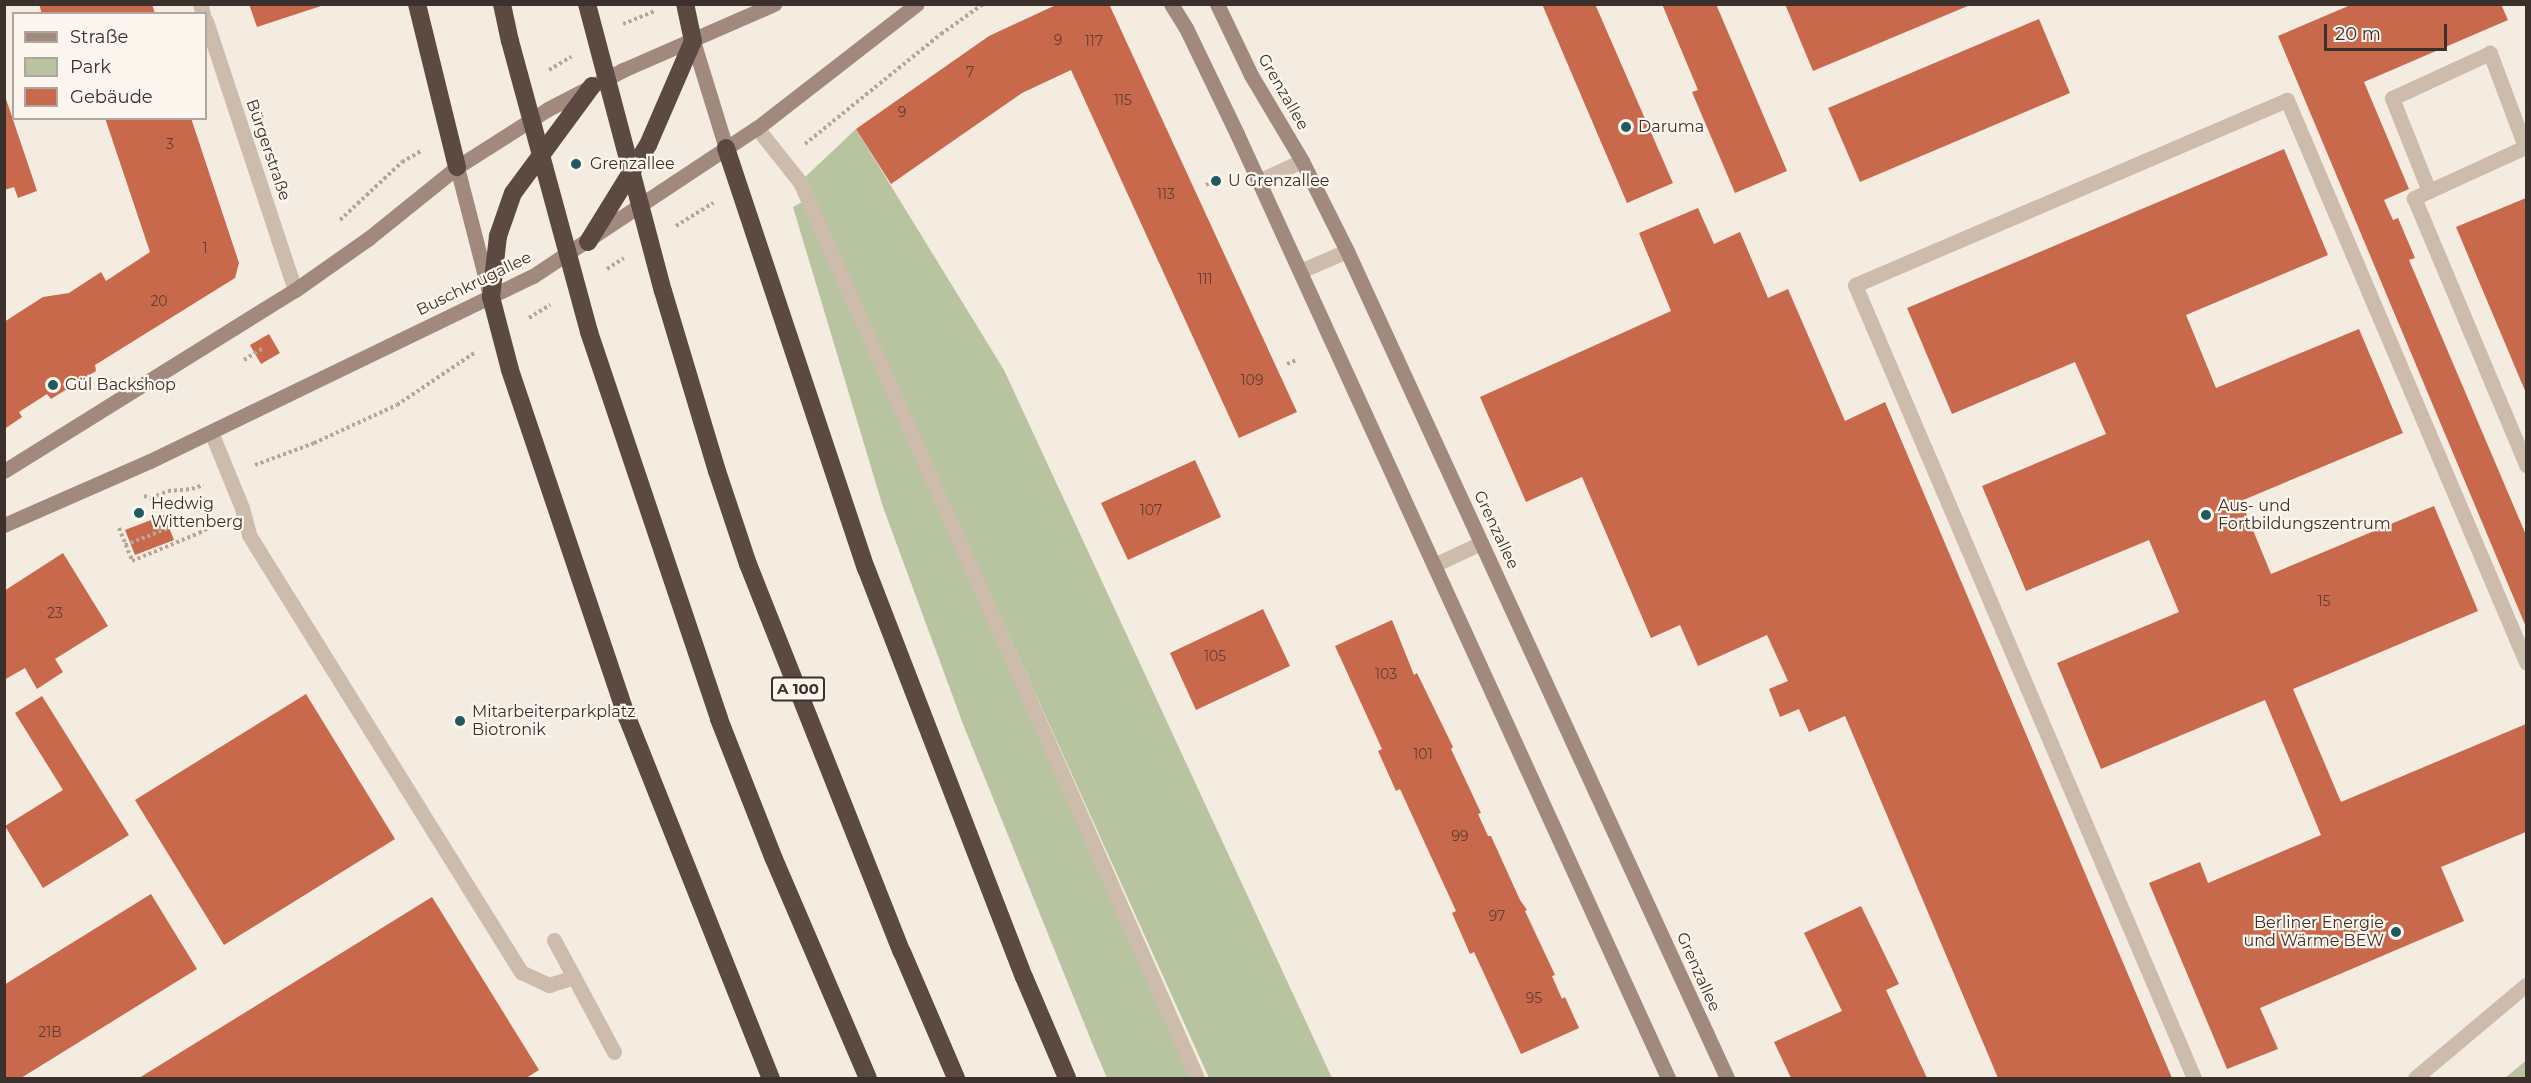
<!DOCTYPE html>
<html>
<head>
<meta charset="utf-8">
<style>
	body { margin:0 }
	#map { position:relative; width:2531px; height:1083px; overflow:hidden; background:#f4ebe1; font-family:Montserrat,sans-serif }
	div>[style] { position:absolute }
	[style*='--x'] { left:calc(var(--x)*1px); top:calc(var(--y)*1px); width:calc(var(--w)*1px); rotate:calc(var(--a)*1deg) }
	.green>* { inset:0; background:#b8c4a0 }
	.building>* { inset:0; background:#c8694b }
	.path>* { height:4px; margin-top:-2px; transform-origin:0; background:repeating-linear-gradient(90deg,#b9a596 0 3px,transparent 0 6px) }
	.service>* { height:15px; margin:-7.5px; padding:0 7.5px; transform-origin:7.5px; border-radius:7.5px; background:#cdbbac }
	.minor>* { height:15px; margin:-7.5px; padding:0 7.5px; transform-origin:7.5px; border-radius:7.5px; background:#cdbbac }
	.secondary>* { height:15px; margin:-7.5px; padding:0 7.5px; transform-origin:7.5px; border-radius:7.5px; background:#a18a7d }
	.motorway>* { height:18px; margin:-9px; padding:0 9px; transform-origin:9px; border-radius:9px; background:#5c4a42 }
	.motorway-bridge>* { height:18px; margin:-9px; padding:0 9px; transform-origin:9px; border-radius:9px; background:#5c4a42 }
	.dots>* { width:16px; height:16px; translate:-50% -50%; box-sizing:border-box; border:3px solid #fbf5ee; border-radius:50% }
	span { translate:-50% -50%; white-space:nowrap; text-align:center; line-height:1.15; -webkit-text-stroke:4.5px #fbf5ee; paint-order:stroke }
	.number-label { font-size:14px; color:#5e3e33 }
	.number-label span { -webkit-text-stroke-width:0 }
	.shield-label span { padding:2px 4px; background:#fbf5ee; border:2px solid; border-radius:4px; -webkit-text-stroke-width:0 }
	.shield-label { font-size:15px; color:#3b302b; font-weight:700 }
	.street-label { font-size:16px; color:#3b302b }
	.poi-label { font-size:16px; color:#3b302b }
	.left { translate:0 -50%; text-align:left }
	.right { translate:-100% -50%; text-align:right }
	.frame { position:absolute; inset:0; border:6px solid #3b302b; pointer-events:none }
	.legend { position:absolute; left:12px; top:12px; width:195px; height:108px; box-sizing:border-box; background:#fbf5ee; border:2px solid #aea6a0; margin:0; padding:8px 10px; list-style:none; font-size:18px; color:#3b302b }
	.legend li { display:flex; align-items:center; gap:12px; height:30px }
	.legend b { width:30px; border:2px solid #aea6a0 }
	.scale { position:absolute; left:2324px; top:24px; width:123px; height:27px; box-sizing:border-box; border:3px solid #3b302b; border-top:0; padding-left:8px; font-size:18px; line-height:21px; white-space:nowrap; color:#3b302b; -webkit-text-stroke:4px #fbf5ee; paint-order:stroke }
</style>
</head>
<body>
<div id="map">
	<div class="green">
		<i style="clip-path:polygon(856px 129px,1004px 370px,1332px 1078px,1209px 1078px,803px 179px)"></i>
		<i style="clip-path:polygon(804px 201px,1190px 1078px,1107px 1078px,1095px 1050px,963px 724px,883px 507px,793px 207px)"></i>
		<i style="clip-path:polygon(2526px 1060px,2526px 1078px,2505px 1078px,2523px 1063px)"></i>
	</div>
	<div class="building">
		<i style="clip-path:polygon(39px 4px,152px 4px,155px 14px,42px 14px)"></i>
		<i style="clip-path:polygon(249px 4px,324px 4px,324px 5px,257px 27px)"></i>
		<i style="clip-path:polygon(1058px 4px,1109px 4px,1297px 412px,1239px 438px,1071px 70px,1022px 93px,891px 184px,856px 129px,989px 36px)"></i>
		<i style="clip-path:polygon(1542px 4px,1595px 4px,1673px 183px,1627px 203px)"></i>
		<i style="clip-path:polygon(1662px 4px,1716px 4px,1787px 171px,1735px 193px,1692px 92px,1698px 90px)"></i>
		<i style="clip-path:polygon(1785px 4px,1970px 4px,1970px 5px,1813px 71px)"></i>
		<i style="clip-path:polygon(2353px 4px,2501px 4px,2508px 20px,2364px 82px,2409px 189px,2384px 200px,2393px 220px,2398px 218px,2415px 258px,2409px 260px,2526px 535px,2526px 627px,2278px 36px)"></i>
		<i style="clip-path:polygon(2039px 19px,2070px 93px,1860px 182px,1828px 108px)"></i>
		<i style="clip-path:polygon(4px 93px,37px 191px,18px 198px,14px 187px,4px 190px)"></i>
		<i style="clip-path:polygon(105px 118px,191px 118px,239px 263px,235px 278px,95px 365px,96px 371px,78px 382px,75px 377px,63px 384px,67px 389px,51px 399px,47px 394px,19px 412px,22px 417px,6px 428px,4px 322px,43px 297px,69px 293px,101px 272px,106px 281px,150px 252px)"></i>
		<i style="clip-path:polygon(2284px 149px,2328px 255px,2186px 315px,2216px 388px,2359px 329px,2403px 433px,2241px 501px,2271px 574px,2434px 506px,2478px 611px,2293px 689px,2341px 802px,2526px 724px,2526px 832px,2441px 867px,2464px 921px,2260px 1008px,2278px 1049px,2227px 1069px,2149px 883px,2200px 862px,2208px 883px,2321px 835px,2265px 700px,2101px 769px,2057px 663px,2179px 612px,2149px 540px,2026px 591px,1982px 486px,2106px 434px,2075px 362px,1952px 414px,1907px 308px)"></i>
		<i style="clip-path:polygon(2526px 198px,2526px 393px,2456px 227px)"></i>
		<i style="clip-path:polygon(1698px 208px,1714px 244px,1740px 232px,1768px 298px,1788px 289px,1845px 421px,1885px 402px,2172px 1078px,1998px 1078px,1845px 716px,1809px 732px,1799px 709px,1780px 717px,1769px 689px,1788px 681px,1767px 635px,1698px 666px,1680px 625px,1651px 638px,1582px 477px,1526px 502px,1480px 397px,1671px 311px,1639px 233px)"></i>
		<i style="clip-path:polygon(269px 334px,280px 353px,261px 364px,250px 345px)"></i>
		<i style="clip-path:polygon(1195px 460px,1221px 517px,1128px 560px,1101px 503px)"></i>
		<i style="clip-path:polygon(164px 515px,174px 540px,135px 555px,125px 530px)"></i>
		<i style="clip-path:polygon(63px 553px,108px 626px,55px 659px,63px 672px,37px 689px,25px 668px,4px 680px,4px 591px)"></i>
		<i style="clip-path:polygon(1263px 609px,1290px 666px,1196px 710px,1170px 653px)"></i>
		<i style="clip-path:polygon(1392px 620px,1414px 675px,1417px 673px,1453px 747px,1451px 749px,1481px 813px,1478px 814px,1488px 836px,1491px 836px,1520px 900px,1527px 910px,1525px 911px,1555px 975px,1552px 976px,1562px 999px,1565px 997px,1579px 1028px,1521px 1054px,1474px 952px,1470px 954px,1452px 913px,1456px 911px,1400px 789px,1396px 791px,1378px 751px,1382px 749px,1335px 646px)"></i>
		<i style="clip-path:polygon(306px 694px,395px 839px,224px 945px,135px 800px)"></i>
		<i style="clip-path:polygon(42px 696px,129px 835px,43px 888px,5px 826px,63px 790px,15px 713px)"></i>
		<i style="clip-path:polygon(151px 894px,197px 969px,21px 1078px,4px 1078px,4px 985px)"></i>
		<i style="clip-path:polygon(432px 897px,539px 1070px,526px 1078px,139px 1078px)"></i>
		<i style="clip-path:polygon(1861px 906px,1899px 984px,1886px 990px,1927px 1078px,1791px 1078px,1774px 1042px,1842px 1011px,1804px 933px)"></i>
	</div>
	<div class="path">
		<i style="--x:623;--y:24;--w:35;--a:-22"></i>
		<i style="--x:549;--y:70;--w:26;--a:-31"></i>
		<i style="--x:805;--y:144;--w:175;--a:-39"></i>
		<i style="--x:941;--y:34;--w:52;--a:-35.5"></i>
		<i style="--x:1206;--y:185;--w:11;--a:-22"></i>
		<i style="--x:340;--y:220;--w:85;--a:-43.1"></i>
		<i style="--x:402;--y:162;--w:22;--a:-30"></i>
		<i style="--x:676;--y:226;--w:44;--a:-31.9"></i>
		<i style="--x:607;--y:269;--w:20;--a:-33"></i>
		<i style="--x:529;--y:318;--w:25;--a:-32"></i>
		<i style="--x:244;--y:360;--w:22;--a:-32"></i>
		<i style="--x:1287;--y:364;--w:12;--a:-24"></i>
		<i style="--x:255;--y:465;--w:63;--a:-20.4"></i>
		<i style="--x:314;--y:443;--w:91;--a:-24.6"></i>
		<i style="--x:397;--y:405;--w:93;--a:-34"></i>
		<i style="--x:144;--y:496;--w:7;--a:16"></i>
		<i style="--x:151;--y:498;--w:18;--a:-22"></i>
		<i style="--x:168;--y:491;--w:24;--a:-5"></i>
		<i style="--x:192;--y:489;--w:12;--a:-20"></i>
		<i style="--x:119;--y:528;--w:35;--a:68"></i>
		<i style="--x:132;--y:561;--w:73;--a:-22.7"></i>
		<i style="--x:199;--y:533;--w:19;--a:-28"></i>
		<i style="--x:125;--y:545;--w:58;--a:-21.3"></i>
	</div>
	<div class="service">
		<i style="--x:757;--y:128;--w:69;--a:51.5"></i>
		<i style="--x:800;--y:182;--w:980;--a:66.1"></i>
		<i style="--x:2526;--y:149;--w:103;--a:-110.6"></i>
		<i style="--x:2490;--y:53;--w:108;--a:155.3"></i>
		<i style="--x:2392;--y:98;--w:100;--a:68.3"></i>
		<i style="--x:2429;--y:191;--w:17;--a:155"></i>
		<i style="--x:2414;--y:198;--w:290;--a:67.2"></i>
		<i style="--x:1258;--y:181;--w:48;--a:-24.4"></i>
		<i style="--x:2429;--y:191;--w:106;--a:-24.6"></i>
		<i style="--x:1300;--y:271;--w:51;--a:-23.1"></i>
		<i style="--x:211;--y:432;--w:82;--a:67.8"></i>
		<i style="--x:242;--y:508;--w:28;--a:75"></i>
		<i style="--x:249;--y:535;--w:515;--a:58.1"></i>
		<i style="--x:521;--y:972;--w:31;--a:25"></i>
		<i style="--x:549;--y:985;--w:25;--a:-18"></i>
		<i style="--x:1434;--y:565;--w:52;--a:-25.1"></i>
		<i style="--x:554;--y:940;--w:127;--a:61.8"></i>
		<i style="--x:2194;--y:1078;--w:862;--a:-113.15"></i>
		<i style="--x:1855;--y:285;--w:470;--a:-23.2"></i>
		<i style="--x:2287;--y:100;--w:611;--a:66.96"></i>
	</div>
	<div class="minor">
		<i style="--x:200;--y:4;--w:10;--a:73"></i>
		<i style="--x:206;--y:21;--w:283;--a:71.7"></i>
		<i style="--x:2415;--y:1078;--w:145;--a:-40"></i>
	</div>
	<div class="secondary">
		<i style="--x:1171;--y:4;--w:28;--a:58"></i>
		<i style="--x:1186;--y:28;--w:118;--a:64.3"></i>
		<i style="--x:1237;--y:134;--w:1038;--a:65.46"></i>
		<i style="--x:1217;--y:4;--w:79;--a:64.4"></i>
		<i style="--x:1251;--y:75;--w:100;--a:59.3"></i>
		<i style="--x:1302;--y:161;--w:101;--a:63.4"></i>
		<i style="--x:1347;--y:251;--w:910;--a:65.32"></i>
		<i style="--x:693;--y:41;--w:112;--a:72.9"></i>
		<i style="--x:457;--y:167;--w:129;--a:75.6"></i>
		<i style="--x:4;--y:471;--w:343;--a:-31.9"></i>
		<i style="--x:295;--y:290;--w:90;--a:-35.1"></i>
		<i style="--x:369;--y:238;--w:113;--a:-38.9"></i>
		<i style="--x:457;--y:167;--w:108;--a:-32.5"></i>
		<i style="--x:548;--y:109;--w:85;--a:-27.5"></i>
		<i style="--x:623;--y:70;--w:165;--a:-23.6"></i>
		<i style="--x:4;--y:525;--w:159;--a:-23.7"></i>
		<i style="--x:150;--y:461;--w:425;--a:-25.8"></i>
		<i style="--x:533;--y:276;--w:268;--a:-33.5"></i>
		<i style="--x:757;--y:128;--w:202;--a:-37.8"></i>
	</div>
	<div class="motorway">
		<i style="--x:417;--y:4;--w:168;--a:76.2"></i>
		<i style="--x:502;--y:4;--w:38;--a:78"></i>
		<i style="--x:592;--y:86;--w:133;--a:126.4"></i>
		<i style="--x:513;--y:193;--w:46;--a:109.2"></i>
		<i style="--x:498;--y:236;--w:61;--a:96.5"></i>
		<i style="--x:491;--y:297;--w:75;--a:75.4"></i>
		<i style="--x:510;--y:370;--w:366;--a:71.4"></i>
		<i style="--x:627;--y:717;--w:389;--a:68.3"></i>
		<i style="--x:726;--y:148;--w:443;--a:71.6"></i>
		<i style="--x:866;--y:568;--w:438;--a:68.9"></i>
		<i style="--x:1024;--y:977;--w:110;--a:66.9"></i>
		<i style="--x:588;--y:242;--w:114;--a:-58.3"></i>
		<i style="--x:648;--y:145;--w:113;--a:-66.6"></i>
		<i style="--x:693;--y:41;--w:38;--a:-102"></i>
		<i style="--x:663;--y:291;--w:188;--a:73.3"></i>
		<i style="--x:717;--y:471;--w:98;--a:71.6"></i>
		<i style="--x:748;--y:564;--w:417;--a:68.4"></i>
		<i style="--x:902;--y:952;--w:137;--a:66.8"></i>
		<i style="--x:589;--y:332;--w:408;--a:71.4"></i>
		<i style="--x:719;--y:719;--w:150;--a:68.6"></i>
		<i style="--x:774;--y:859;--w:238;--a:66.8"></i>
	</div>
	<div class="motorway-bridge">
		<i style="--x:587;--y:4;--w:297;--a:75.2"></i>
		<i style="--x:510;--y:41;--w:302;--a:74.8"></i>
	</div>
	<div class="dots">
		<i style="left:1626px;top:127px;background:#1f5a5e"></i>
		<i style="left:576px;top:164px;background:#1f5a5e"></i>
		<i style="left:1216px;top:181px;background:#1f5a5e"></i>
		<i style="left:53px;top:385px;background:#1f5a5e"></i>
		<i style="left:139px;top:513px;background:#1f5a5e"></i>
		<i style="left:2206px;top:515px;background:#1f5a5e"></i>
		<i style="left:460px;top:721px;background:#1f5a5e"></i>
		<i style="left:2396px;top:932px;background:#1f5a5e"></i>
	</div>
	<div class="number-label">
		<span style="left:1058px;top:40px">9</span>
		<span style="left:1094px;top:41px">117</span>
		<span style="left:970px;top:72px">7</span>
		<span style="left:1123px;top:100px">115</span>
		<span style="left:902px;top:112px">9</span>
		<span style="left:170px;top:144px">3</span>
		<span style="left:1166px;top:194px">113</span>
		<span style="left:205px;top:248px">1</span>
		<span style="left:1205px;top:279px">111</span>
		<span style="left:159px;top:301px">20</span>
		<span style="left:1252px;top:380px">109</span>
		<span style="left:1151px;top:510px">107</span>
		<span style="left:2324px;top:601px">15</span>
		<span style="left:55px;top:613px">23</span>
		<span style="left:1215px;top:656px">105</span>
		<span style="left:1386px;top:674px">103</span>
		<span style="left:1423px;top:754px">101</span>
		<span style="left:1460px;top:836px">99</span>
		<span style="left:1497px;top:916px">97</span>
		<span style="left:1534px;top:998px">95</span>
		<span style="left:50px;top:1032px">21B</span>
	</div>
	<div class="shield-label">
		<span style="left:798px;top:689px">A 100</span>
	</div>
	<div class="street-label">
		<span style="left:1283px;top:92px;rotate:60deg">Grenzallee</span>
		<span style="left:268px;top:150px;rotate:71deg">Bürgerstraße</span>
		<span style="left:474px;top:284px;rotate:-26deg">Buschkrugallee</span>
		<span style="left:1496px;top:530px;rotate:65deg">Grenzallee</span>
		<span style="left:1698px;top:972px;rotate:66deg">Grenzallee</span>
	</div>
	<div class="poi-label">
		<span class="left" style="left:1638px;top:127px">Daruma</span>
		<span class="left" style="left:590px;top:164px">Grenzallee</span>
		<span class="left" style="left:1228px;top:181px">U Grenzallee</span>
		<span class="left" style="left:65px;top:385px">Gül Backshop</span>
		<span class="left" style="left:151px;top:513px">Hedwig<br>Wittenberg</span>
		<span class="left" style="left:2218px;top:515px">Aus- und<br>Fortbildungszentrum</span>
		<span class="left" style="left:472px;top:721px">Mitarbeiterparkplatz<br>Biotronik</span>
		<span class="right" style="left:2384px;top:932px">Berliner Energie<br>und Wärme BEW</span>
	</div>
	<div class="frame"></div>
	<ul class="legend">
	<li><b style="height:8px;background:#a18a7d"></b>Straße</li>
	<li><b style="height:16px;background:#b8c4a0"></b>Park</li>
	<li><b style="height:16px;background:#c8694b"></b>Gebäude</li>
	</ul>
	<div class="scale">20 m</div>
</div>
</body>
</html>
